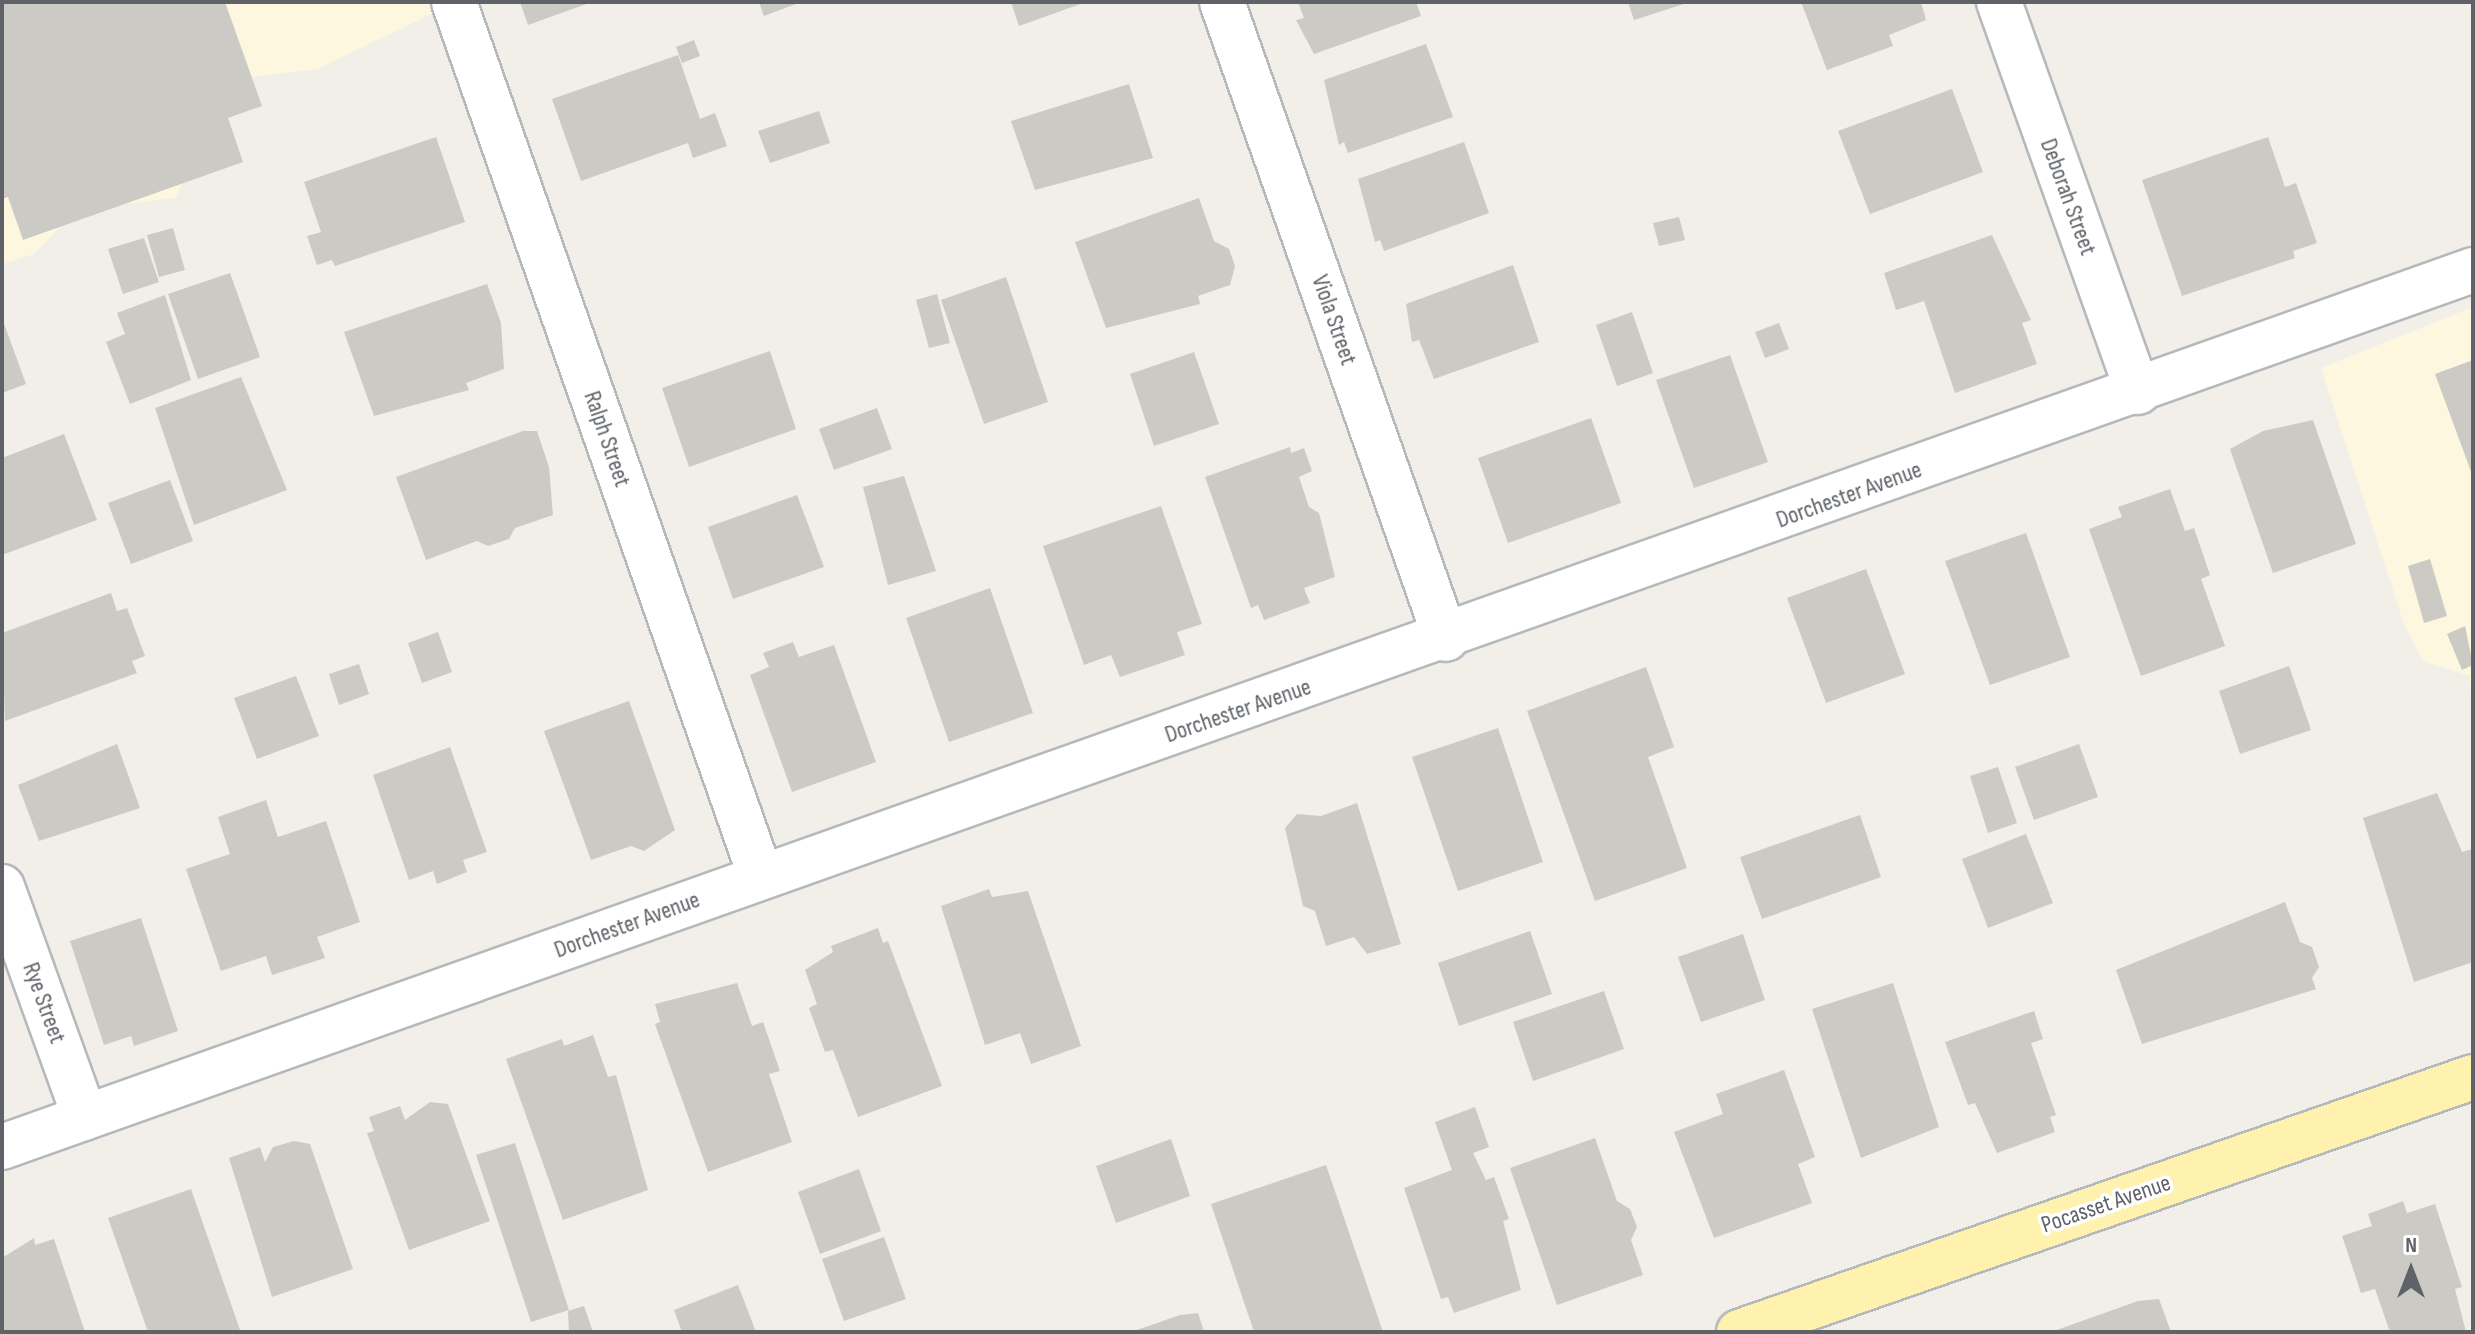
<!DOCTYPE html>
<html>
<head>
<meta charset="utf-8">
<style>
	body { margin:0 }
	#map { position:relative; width:2475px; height:1334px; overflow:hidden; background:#f1efe8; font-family:"Sofia Sans Condensed",sans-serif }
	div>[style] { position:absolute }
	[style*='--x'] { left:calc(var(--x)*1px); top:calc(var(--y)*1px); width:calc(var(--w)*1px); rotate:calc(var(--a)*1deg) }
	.commercial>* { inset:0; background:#fef7e0 }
	.building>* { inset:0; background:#cccac5 }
	.roads { filter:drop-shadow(2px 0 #b5b8bc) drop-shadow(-2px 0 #b5b8bc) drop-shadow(0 2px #b5b8bc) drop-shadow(0 -2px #b5b8bc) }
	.minor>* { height:44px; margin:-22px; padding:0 22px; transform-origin:22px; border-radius:22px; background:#fff }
	.major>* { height:44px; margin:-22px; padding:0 22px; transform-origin:22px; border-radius:22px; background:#fff2af }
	span { translate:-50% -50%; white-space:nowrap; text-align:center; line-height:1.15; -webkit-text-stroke:7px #fff; paint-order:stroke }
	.street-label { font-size:24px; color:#5f6368 }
	.frame { position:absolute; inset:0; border:4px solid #5f6368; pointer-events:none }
	.north { position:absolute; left:2371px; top:1230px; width:80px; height:80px; -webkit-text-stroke:6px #fff; paint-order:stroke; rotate:0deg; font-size:22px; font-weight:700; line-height:32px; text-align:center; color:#5f6368 }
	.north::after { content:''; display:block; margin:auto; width:28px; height:36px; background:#5f6368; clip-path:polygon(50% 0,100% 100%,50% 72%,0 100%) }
</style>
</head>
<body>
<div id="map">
	<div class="commercial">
		<i style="clip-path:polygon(2px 2px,444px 2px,446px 7px,317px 69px,209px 82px,202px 135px,176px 198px,77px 209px,34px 254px,2px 264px)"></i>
		<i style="clip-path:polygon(2473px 307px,2473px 735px,2470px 676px,2423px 661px,2404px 624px,2321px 368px)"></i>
	</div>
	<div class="building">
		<i style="clip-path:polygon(2px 2px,225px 2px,262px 106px,228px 118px,243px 162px,23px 240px,8px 197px,2px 199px)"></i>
		<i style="clip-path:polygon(520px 2px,592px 2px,528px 25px)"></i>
		<i style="clip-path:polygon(759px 2px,801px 2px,764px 16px)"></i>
		<i style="clip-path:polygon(1011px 2px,1086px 2px,1019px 26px)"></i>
		<i style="clip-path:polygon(1298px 2px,1416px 2px,1421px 16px,1314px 54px,1296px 20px,1304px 18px)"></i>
		<i style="clip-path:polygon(1628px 2px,1687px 2px,1687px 3px,1634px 20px)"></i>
		<i style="clip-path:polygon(1801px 2px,1921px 2px,1926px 20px,1889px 35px,1893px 46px,1827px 70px)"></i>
		<i style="clip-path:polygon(694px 40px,700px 56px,682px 63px,676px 47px)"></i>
		<i style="clip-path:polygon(1426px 44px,1453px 117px,1348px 153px,1344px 142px,1339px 145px,1324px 80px)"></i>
		<i style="clip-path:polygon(678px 55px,700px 119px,715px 113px,727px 146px,693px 158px,688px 143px,581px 181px,552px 99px)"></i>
		<i style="clip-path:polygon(1129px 84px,1153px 158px,1035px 190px,1011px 121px)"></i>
		<i style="clip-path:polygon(1952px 89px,1983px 172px,1870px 214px,1838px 131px)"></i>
		<i style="clip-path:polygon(819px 111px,830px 143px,770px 163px,758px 131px)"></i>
		<i style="clip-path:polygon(436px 137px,465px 222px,335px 266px,332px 260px,317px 265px,307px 236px,321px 232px,304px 182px)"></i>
		<i style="clip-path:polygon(2268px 137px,2285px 187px,2296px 183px,2317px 243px,2293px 251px,2295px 258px,2182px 296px,2142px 180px)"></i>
		<i style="clip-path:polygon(1464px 142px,1489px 213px,1384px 251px,1380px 240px,1375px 242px,1358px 179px)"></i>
		<i style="clip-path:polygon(1199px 198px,1214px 241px,1229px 249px,1235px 266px,1230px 285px,1198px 296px,1200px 304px,1106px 328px,1075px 242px)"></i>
		<i style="clip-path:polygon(1679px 217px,1685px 240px,1659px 246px,1653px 223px)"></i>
		<i style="clip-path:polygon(173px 228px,185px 270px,159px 277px,147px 235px)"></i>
		<i style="clip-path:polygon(1992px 235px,2031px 320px,2022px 323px,2037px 364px,1955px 393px,1924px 301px,1896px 310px,1884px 273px)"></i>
		<i style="clip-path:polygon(144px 238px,159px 282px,123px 294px,108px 249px)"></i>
		<i style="clip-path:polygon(1513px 265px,1539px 342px,1434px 379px,1419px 340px,1412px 342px,1406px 304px)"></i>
		<i style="clip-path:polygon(230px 273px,260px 357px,198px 379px,168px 294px)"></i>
		<i style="clip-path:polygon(1006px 277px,1048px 402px,984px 424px,941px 300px)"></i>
		<i style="clip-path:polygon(487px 284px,501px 323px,504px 369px,466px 383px,469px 390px,374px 416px,344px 332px)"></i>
		<i style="clip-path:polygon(937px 294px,950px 343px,929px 348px,916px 300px)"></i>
		<i style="clip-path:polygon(165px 295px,191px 380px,130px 404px,106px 342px,125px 334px,117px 313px)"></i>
		<i style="clip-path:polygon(1632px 312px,1653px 373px,1617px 386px,1596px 325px)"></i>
		<i style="clip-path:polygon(2px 318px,26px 384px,2px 393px)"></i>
		<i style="clip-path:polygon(1779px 323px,1789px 349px,1765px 358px,1755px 332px)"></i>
		<i style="clip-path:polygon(770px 351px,796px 429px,689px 467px,662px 388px)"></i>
		<i style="clip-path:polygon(1194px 352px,1219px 424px,1154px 446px,1130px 374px)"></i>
		<i style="clip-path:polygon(1730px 355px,1768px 462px,1694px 488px,1656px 380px)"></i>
		<i style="clip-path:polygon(2473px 360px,2473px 477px,2435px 374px)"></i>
		<i style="clip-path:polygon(241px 377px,287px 490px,194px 525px,155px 408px)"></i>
		<i style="clip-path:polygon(877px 408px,892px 449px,834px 470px,819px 429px)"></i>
		<i style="clip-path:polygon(1591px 418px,1621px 503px,1508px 543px,1478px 458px)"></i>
		<i style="clip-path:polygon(2313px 420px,2356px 544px,2273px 573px,2230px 449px,2263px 431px)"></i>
		<i style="clip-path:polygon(523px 431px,537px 431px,549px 467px,553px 515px,515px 528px,509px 539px,488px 546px,477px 541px,426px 560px,396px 477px)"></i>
		<i style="clip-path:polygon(64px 434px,97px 520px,2px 555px,2px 458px)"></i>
		<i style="clip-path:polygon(1290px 447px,1291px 453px,1304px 448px,1312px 471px,1299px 477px,1309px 507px,1319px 513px,1335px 577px,1304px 588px,1310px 603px,1264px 620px,1258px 605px,1251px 608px,1205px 477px)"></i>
		<i style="clip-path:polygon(904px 476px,936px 571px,888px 585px,863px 487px)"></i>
		<i style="clip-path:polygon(170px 480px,193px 541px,131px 564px,108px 503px)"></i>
		<i style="clip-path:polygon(2170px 489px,2185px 531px,2194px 528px,2210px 575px,2201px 579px,2225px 646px,2141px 676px,2089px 529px,2122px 517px,2118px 507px)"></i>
		<i style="clip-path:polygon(797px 495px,824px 567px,733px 599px,708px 527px)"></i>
		<i style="clip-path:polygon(1161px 506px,1202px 624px,1177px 632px,1185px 655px,1120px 677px,1111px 655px,1084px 665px,1043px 546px)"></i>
		<i style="clip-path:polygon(2026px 533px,2070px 657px,1990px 685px,1945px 561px)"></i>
		<i style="clip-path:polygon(2430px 559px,2447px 616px,2424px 623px,2408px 566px)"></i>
		<i style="clip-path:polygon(1866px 569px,1905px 674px,1826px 703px,1787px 598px)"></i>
		<i style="clip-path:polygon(990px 588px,1033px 713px,949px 742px,906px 618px)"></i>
		<i style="clip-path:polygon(111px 593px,117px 611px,127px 608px,145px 656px,132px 661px,137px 673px,5px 721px,2px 633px)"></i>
		<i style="clip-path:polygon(2465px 626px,2473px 665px,2462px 670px,2447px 634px)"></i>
		<i style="clip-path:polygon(438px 632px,452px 672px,422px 683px,408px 643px)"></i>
		<i style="clip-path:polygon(793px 642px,799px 657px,834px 645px,876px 762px,792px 792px,750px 675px,769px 667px,763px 653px)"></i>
		<i style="clip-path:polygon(359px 664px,369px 694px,339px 705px,329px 674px)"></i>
		<i style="clip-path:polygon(2289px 666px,2311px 730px,2240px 754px,2219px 691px)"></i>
		<i style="clip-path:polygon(1646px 667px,1674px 747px,1648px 757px,1687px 868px,1595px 901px,1527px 711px)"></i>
		<i style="clip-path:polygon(296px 676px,319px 736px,257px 759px,234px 698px)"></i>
		<i style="clip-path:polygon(629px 701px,675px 830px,644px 851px,631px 846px,591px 860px,544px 731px)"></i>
		<i style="clip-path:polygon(1498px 728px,1543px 862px,1458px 891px,1412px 757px)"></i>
		<i style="clip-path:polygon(117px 744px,140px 808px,39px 841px,18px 785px)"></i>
		<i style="clip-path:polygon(2079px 744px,2098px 797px,2034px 820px,2015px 767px)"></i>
		<i style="clip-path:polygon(450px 747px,487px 852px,463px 860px,467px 872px,437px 884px,433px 871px,409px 880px,373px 775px)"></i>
		<i style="clip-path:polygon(1998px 767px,2017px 823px,1988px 833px,1970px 776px)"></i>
		<i style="clip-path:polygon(2437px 793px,2462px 852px,2473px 849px,2473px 962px,2414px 982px,2363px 818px)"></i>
		<i style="clip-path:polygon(266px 800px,278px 837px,326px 821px,360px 922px,317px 937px,325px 958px,272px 975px,266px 956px,221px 971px,186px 869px,230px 854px,218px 817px)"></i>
		<i style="clip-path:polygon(1357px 803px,1401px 944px,1367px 954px,1354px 937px,1326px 946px,1315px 911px,1303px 906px,1285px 828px,1297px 814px,1321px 816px)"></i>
		<i style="clip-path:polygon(1860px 815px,1881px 877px,1762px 919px,1740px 857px)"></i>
		<i style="clip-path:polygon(2026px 834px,2053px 903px,1988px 928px,1962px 859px)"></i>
		<i style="clip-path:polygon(989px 889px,992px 897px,1028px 891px,1081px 1046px,1031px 1064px,1020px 1033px,985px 1045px,941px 906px)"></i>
		<i style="clip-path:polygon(2285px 902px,2300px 942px,2312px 947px,2319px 967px,2312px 978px,2316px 989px,2142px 1044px,2116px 970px)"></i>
		<i style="clip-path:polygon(141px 918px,178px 1031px,134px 1046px,131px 1036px,104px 1045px,70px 941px)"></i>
		<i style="clip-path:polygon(878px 928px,883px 943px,888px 941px,942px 1086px,858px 1117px,833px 1050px,825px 1052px,809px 1008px,817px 1004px,805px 970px,833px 952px,831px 946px)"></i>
		<i style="clip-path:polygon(1530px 931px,1552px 994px,1459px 1026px,1438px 963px)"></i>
		<i style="clip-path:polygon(1743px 934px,1765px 1000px,1701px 1022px,1678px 957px)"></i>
		<i style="clip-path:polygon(737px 983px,752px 1026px,763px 1022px,780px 1071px,769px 1074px,792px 1142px,708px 1172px,655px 1024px,660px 1022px,655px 1004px)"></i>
		<i style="clip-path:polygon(1893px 983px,1939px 1127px,1861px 1158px,1812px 1009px)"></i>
		<i style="clip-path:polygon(1604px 991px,1624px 1049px,1533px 1081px,1513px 1022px)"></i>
		<i style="clip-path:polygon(2034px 1011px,2043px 1039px,2031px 1043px,2056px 1115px,2050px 1117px,2055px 1132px,1997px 1153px,1975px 1103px,1968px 1105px,1945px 1042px)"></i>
		<i style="clip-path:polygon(593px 1035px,608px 1077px,616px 1075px,648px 1190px,563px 1220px,506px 1059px,562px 1039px,564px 1046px)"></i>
		<i style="clip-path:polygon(1784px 1070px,1815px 1157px,1798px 1164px,1812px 1203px,1714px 1238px,1674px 1132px,1723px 1114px,1716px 1094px)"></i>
		<i style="clip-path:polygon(430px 1102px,448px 1104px,490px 1221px,409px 1250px,367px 1133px,374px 1131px,369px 1117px,400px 1106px,405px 1120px)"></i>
		<i style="clip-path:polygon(1475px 1107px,1489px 1147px,1473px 1153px,1486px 1180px,1494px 1177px,1509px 1219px,1503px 1221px,1521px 1290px,1454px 1313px,1448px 1297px,1441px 1299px,1404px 1188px,1452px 1170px,1435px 1122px)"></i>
		<i style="clip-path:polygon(1595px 1138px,1617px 1201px,1630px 1209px,1637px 1227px,1631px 1240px,1643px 1275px,1557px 1305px,1510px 1168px)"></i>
		<i style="clip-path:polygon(1171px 1139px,1190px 1196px,1116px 1223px,1096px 1166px)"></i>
		<i style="clip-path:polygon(294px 1141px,310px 1144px,353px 1269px,272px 1297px,229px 1158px,260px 1147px,265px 1162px,273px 1147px)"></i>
		<i style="clip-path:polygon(515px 1143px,569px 1310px,531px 1322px,476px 1155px)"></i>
		<i style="clip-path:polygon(1326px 1165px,1383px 1332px,1254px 1332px,1211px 1204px)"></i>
		<i style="clip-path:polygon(859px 1169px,881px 1231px,820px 1254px,798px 1192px)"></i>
		<i style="clip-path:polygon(191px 1189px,240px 1330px,148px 1332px,108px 1218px)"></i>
		<i style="clip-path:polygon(2403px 1201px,2407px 1213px,2435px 1204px,2462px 1287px,2455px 1289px,2466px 1332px,2390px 1332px,2375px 1289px,2361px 1293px,2342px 1236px,2372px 1226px,2368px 1214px)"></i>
		<i style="clip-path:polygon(884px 1237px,906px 1299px,844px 1321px,822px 1259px)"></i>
		<i style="clip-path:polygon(34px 1238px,35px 1245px,54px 1239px,85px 1332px,2px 1332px,2px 1258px)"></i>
		<i style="clip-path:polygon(738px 1285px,756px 1332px,682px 1332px,674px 1310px)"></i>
		<i style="clip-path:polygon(2159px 1299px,2171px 1332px,2051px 1332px,2138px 1301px)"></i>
		<i style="clip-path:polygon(584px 1306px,593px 1332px,569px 1332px,568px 1311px)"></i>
		<i style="clip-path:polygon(1198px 1313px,1204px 1332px,1131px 1332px,1180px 1315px)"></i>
	</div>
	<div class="roads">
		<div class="minor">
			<i style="--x:454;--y:2;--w:927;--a:70.67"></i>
			<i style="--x:1222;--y:2;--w:675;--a:70.63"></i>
			<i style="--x:1999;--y:2;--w:414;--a:70.4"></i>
			<i style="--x:2;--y:887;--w:245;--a:70.2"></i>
			<i style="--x:2;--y:1147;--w:2622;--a:-19.54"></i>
		</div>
		<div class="major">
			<i style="--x:1739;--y:1332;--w:777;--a:-19.16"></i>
		</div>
	</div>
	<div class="street-label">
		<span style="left:2068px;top:197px;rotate:70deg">Deborah Street</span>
		<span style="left:1334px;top:320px;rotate:71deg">Viola Street</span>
		<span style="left:607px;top:439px;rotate:71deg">Ralph Street</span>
		<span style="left:1849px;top:495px;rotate:-20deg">Dorchester Avenue</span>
		<span style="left:1238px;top:711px;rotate:-19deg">Dorchester Avenue</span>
		<span style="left:627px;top:925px;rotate:-20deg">Dorchester Avenue</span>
		<span style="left:44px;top:1003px;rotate:70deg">Rye Street</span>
		<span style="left:2106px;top:1204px;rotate:-19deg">Pocasset Avenue</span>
	</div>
	<div class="frame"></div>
	<div class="north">N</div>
</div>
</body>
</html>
